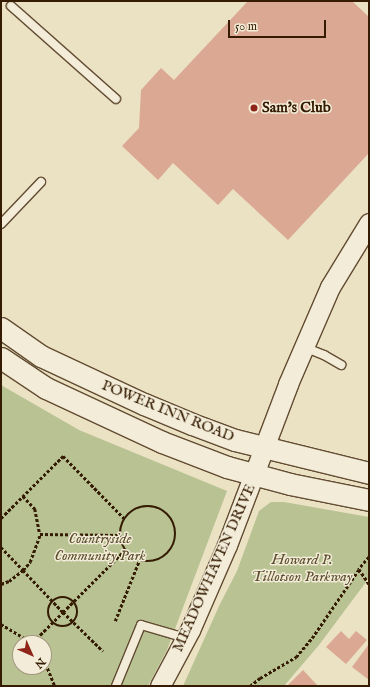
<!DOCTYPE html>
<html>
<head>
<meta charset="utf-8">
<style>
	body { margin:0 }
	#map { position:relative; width:370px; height:687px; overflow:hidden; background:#ebe1c3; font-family:"IM FELL English",serif }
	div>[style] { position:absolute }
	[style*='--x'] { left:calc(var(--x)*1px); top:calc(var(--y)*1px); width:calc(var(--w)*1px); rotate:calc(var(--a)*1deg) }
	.green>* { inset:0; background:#b8c293 }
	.building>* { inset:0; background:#dba993 }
	.path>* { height:2.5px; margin-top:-1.25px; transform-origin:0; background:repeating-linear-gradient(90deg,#341b01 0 3px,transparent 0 5px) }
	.path>.ring { margin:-1.25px; padding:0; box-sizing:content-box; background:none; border:2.5px solid #341b01; border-radius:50% }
	.roads { filter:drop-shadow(1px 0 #624c32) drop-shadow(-1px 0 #624c32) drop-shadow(0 1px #624c32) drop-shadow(0 -1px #624c32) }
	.service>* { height:8px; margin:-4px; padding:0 4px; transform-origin:4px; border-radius:4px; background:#f2ecd8 }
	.tertiary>* { height:19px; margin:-9.5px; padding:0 9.5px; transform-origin:9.5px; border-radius:9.5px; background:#f2ecd8 }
	.secondary>* { height:21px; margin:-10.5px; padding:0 10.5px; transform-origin:10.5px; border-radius:10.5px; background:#f2ecd8 }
	.dots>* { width:11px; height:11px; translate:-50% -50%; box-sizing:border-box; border:2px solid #f2ecd8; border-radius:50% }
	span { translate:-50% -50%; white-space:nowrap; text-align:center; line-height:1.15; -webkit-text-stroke:3px #f2ecd8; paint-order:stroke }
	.poi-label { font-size:15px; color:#341b01; font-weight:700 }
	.left { translate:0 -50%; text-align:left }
	.street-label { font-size:15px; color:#341b01 }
	.park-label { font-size:15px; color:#5c4d2d; font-style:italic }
	.frame { position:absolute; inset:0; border:2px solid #341b01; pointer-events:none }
	.north { position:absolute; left:12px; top:635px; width:40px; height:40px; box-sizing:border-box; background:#f2ecd8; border:1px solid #a69882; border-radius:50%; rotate:135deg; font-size:11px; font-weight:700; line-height:16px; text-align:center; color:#341b01 }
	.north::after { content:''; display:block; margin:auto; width:14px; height:18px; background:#8f2418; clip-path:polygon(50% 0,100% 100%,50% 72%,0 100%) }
	.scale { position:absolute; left:228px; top:20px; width:98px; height:18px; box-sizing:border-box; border:2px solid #341b01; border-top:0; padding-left:5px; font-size:12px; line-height:14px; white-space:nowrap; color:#341b01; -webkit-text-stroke:3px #f2ecd8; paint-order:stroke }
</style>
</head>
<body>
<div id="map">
	<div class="green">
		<i style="clip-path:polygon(evenodd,1px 385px,79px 430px,227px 491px,167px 650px,148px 686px,1px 686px,1px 385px,20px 643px,44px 643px,44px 667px,20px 667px,20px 643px)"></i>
		<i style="clip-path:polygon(271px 502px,284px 502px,369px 517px,369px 578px,319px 645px,284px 686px,183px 686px,220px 604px,237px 571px,259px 511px)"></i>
	</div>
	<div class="building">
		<i style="clip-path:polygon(248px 1px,352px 1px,369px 17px,369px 153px,288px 240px,233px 189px,218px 205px,173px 163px,158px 180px,122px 146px,139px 128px,141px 90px,161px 68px,174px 80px)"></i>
		<i style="clip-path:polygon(341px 631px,349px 639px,356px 631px,367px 640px,346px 664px,326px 647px)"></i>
		<i style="clip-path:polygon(369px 644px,369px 680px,352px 667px)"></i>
		<i style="clip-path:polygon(303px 670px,318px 686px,287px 686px)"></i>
	</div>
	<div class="path">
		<i style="--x:23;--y:496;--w:18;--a:47"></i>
		<i style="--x:35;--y:509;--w:25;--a:79"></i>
		<i style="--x:40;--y:534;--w:80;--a:0.7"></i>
		<i class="ring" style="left:120px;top:506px;width:53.5px;height:53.5px"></i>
		<i style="--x:1;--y:518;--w:88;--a:-45"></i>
		<i style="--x:63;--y:456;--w:87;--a:45.5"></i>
		<i style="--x:1;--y:547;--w:32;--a:46"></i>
		<i style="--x:23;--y:570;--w:11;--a:-49"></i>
		<i style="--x:30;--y:562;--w:30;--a:-70"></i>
		<i style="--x:369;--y:557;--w:16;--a:130"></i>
		<i style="--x:359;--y:569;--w:18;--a:56"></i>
		<i style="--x:1;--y:584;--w:9;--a:-21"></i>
		<i style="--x:9;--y:581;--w:18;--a:-38"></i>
		<i style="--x:23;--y:570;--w:58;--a:46.4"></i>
		<i style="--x:63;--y:612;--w:88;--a:-45"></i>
		<i class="ring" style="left:48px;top:597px;width:27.5px;height:27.5px"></i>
		<i style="--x:115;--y:621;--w:65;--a:-68.2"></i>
		<i style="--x:1;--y:624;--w:37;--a:31"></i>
		<i style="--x:33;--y:642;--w:42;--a:-45"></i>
		<i style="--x:63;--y:612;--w:56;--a:44.3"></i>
		<i style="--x:44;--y:659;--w:29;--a:68"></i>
		<i style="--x:250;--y:686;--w:13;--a:-39"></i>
		<i style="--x:260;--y:678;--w:42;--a:-30.3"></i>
		<i style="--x:296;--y:657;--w:25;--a:-50"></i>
		<i style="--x:312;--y:638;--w:83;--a:-55.7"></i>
	</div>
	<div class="roads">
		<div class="service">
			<i style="--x:11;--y:6;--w:140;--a:41.5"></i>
			<i style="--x:1;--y:224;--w:58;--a:-46.4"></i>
			<i style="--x:304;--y:347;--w:22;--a:22"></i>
			<i style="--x:324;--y:355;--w:20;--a:30"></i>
			<i style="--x:116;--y:686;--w:66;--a:-67.7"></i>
			<i style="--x:141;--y:625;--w:47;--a:16.1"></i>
		</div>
		<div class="tertiary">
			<i style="--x:160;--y:686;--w:64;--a:-61.8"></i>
			<i style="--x:190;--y:630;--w:93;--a:-66.5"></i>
			<i style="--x:227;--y:545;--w:172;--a:-69.2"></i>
			<i style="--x:288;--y:384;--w:106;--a:-66.6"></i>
			<i style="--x:330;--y:287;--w:75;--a:-58.6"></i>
		</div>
		<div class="secondary">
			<i style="--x:1;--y:328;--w:49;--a:35"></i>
			<i style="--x:41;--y:356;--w:114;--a:25"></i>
			<i style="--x:144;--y:404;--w:52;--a:22.6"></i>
			<i style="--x:192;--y:424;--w:46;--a:20.4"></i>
			<i style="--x:235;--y:440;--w:138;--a:13.8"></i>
			<i style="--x:1;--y:358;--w:54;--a:33.7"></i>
			<i style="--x:46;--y:388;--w:128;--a:25"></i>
			<i style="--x:162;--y:442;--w:70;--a:21"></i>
			<i style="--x:227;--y:467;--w:65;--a:15.1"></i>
			<i style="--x:290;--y:484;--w:81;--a:11.4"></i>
		</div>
	</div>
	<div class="dots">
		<i style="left:254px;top:108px;background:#8f2418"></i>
	</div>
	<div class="poi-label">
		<span class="left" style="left:262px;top:108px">Sam's Club</span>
	</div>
	<div class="street-label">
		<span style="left:168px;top:411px;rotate:22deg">POWER INN ROAD</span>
		<span style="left:214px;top:568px;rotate:-66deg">MEADOWHAVEN DRIVE</span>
	</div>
	<div class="park-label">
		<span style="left:100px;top:547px">Countryside<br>Community Park</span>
		<span style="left:302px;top:568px">Howard P.<br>Tillotson Parkway</span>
	</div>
	<div class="frame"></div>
	<div class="north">N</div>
	<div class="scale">50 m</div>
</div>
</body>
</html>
